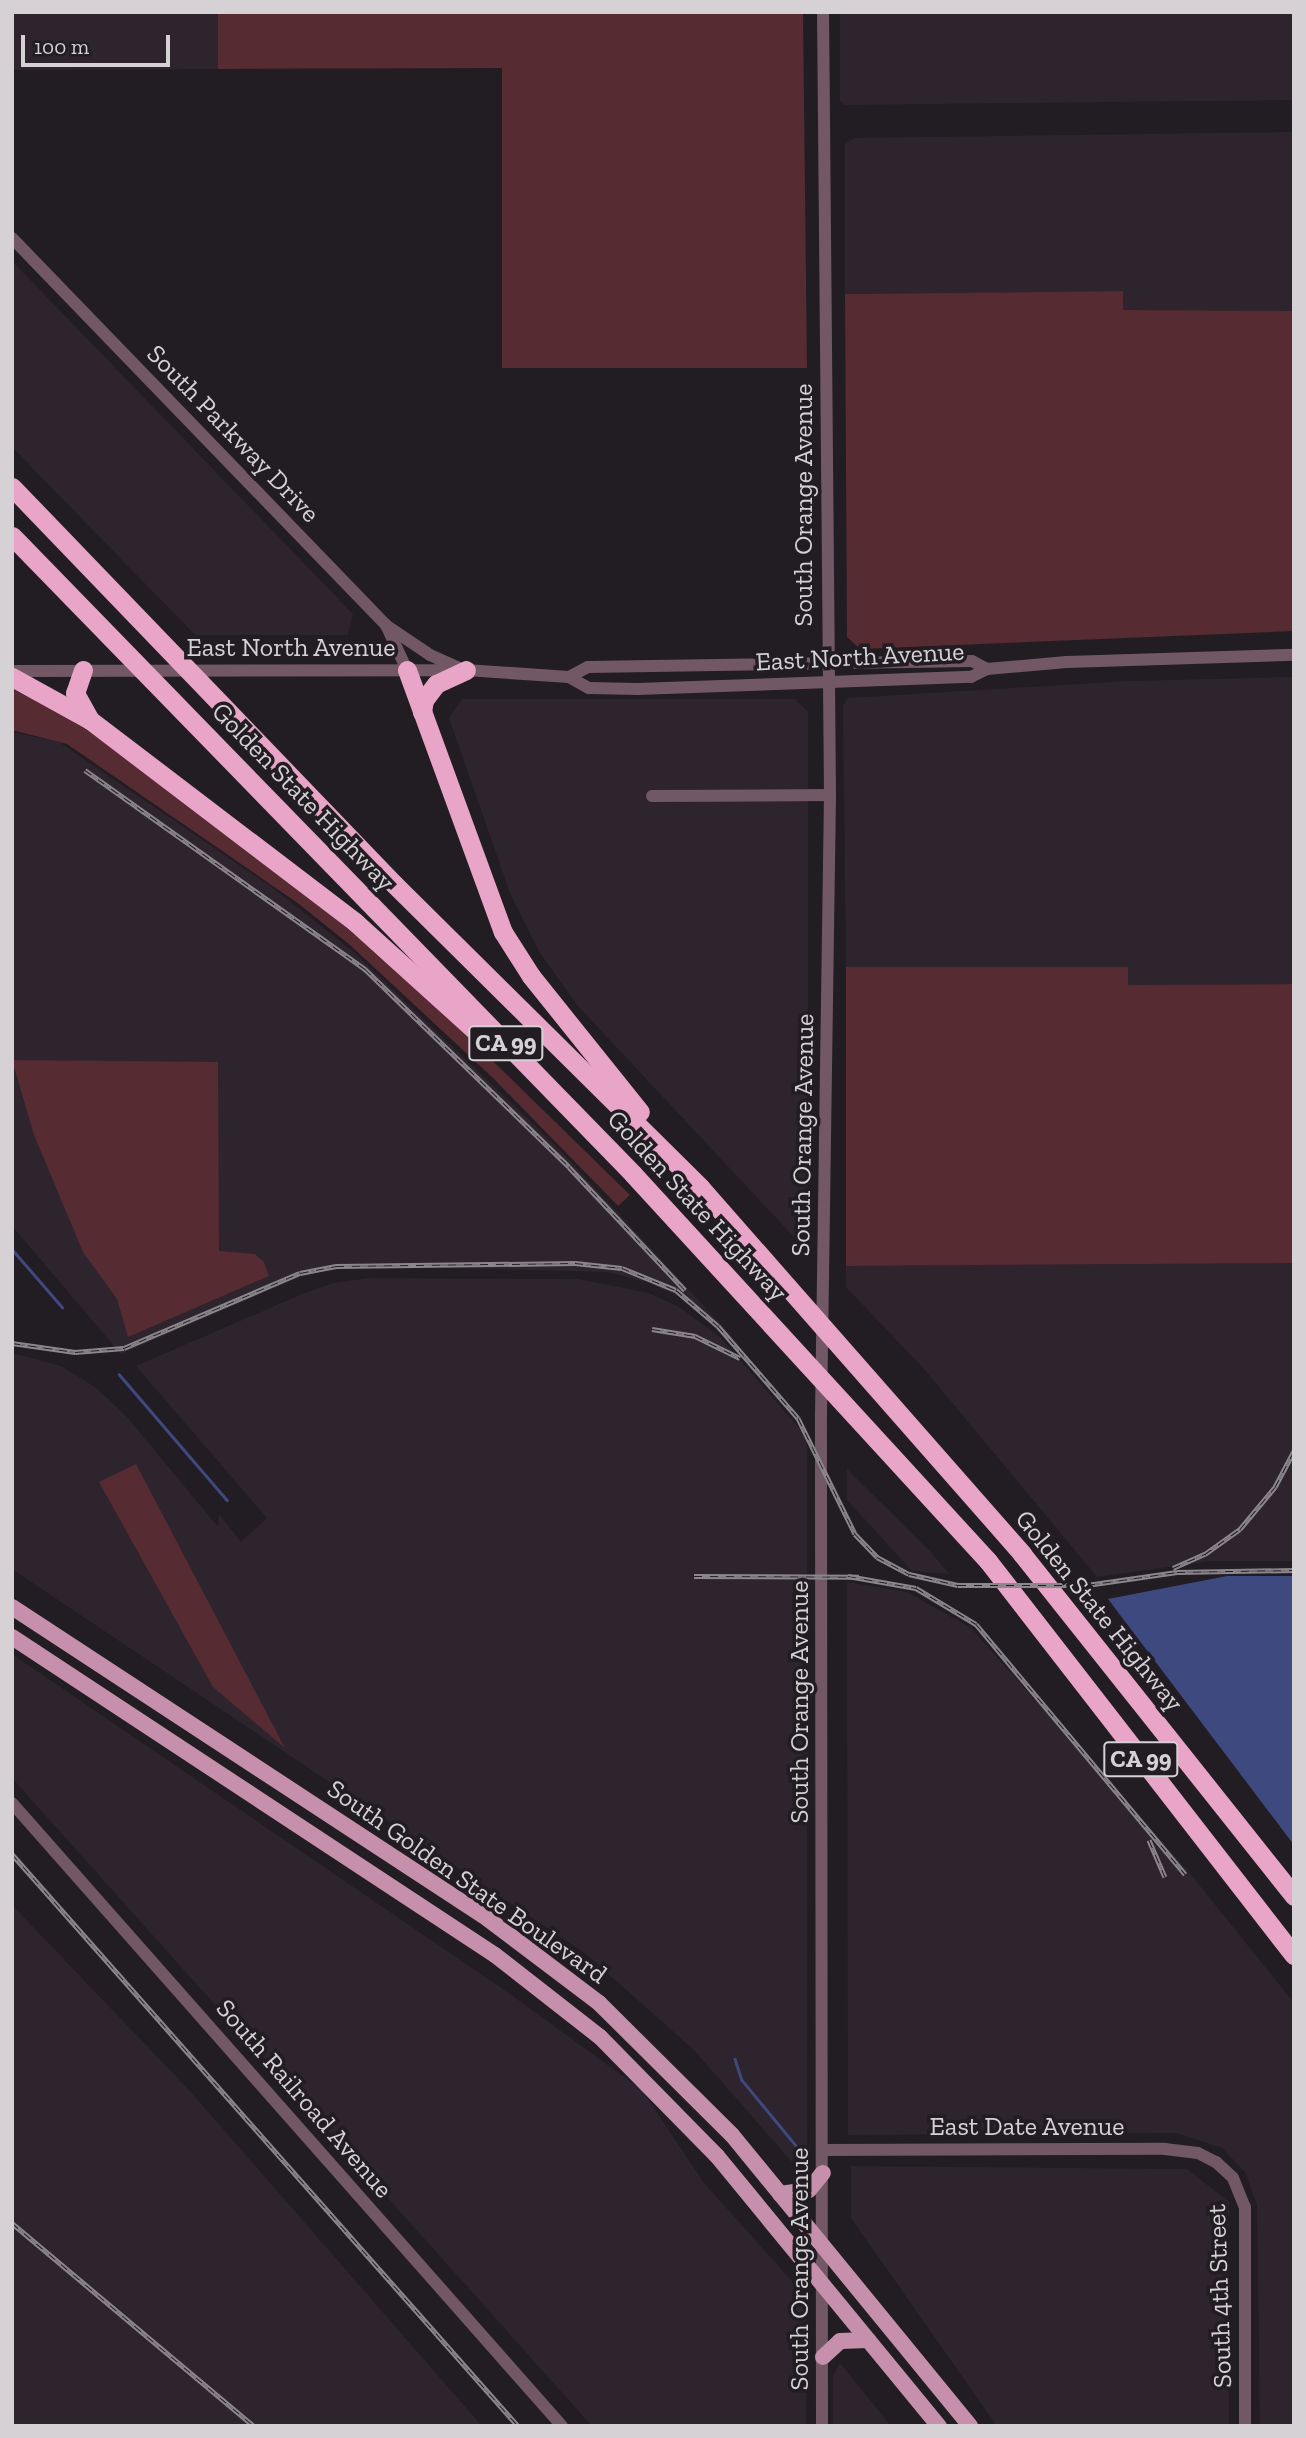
<!DOCTYPE html>
<html>
<head>
<meta charset="utf-8">
<style>
	body { margin:0 }
	#map { position:relative; width:1306px; height:2438px; overflow:hidden; background:#221d23; font-family:"Zilla Slab",serif }
	div>[style] { position:absolute }
	[style*='--x'] { left:calc(var(--x)*1px); top:calc(var(--y)*1px); width:calc(var(--w)*1px); rotate:calc(var(--a)*1deg) }
	.built>* { inset:0; background:#2d242e }
	.green>* { inset:0; background:#562b31 }
	.water>* { inset:0; background:#3e497f }
	.stream>* { height:2.5px; margin:-1.25px; padding:0 1.25px; transform-origin:1.25px; border-radius:1.25px; background:#3e497f }
	.minor>* { height:12px; margin:-6px; padding:0 6px; transform-origin:6px; border-radius:6px; background:#725764 }
	.major>* { height:16px; margin:-8px; padding:0 8px; transform-origin:8px; border-radius:8px; background:#c68fab }
	.highway>* { height:19px; margin:-9.5px; padding:0 9.5px; transform-origin:9.5px; border-radius:9.5px; background:#e8a5c7 }
	.rail>* { height:5px; margin-top:-2.5px; transform-origin:0; background:repeating-linear-gradient(90deg,#221d23 0 8px,#8b878c 0 16px); box-sizing:border-box; border-block:2px solid #8b878c }
	span { translate:-50% -50%; white-space:nowrap; text-align:center; line-height:1.15; -webkit-text-stroke:7px #221d23; paint-order:stroke }
	.shield-label span { padding:2px 5px; background:#221d23; border:2px solid; border-radius:5px; -webkit-text-stroke-width:0 }
	.shield-label { font-size:24px; color:#d5d1d5; font-weight:700 }
	.street-label { font-size:26px; color:#d5d1d5 }
	.frame { position:absolute; inset:0; border:14px solid #d5d1d5; pointer-events:none }
	.scale { position:absolute; left:21px; top:35px; width:149px; height:32px; box-sizing:border-box; border:4px solid #d5d1d5; border-top:0; padding-left:9px; font-size:21px; line-height:24px; white-space:nowrap; color:#d5d1d5; -webkit-text-stroke:5px #221d23; paint-order:stroke }
</style>
</head>
<body>
<div id="map">
	<div class="built">
		<i style="clip-path:polygon(12px 12px,218px 12px,218px 69px,12px 70px)"></i>
		<i style="clip-path:polygon(840px 12px,1294px 12px,1294px 100px,845px 105px,840px 101px)"></i>
		<i style="clip-path:polygon(1294px 132px,1294px 311px,1123px 310px,1122px 291px,845px 294px,845px 144px,854px 138px)"></i>
		<i style="clip-path:polygon(12px 261px,353px 614px,348px 635px,195px 635px,12px 447px)"></i>
		<i style="clip-path:polygon(1294px 677px,1294px 984px,1128px 985px,1127px 967px,846px 967px,843px 706px,848px 698px,1129px 681px)"></i>
		<i style="clip-path:polygon(462px 699px,795px 699px,808px 712px,808px 1252px,578px 1006px,540px 953px,510px 893px,449px 718px)"></i>
		<i style="clip-path:polygon(12px 732px,59px 742px,273px 888px,356px 954px,559px 1149px,738px 1343px,684px 1299px,649px 1283px,608px 1272px,366px 1266px,331px 1267px,293px 1280px,121px 1354px,12px 1226px)"></i>
		<i style="clip-path:polygon(1294px 1263px,1294px 1561px,1210px 1561px,1097px 1577px,925px 1370px,846px 1287px,846px 1266px)"></i>
		<i style="clip-path:polygon(370px 1278px,578px 1279px,649px 1293px,679px 1307px,721px 1338px,807px 1437px,807px 2179px,694px 2050px,586px 1954px,12px 1569px,12px 1353px,61px 1366px,95px 1387px,127px 1417px,218px 1527px,219px 1514px,241px 1542px,267px 1518px,136px 1366px,300px 1295px,333px 1283px)"></i>
		<i style="clip-path:polygon(847px 1469px,930px 1551px,949px 1574px,912px 1571px,847px 1500px)"></i>
		<i style="clip-path:polygon(847px 1582px,907px 1592px,971px 1628px,1188px 1871px,1294px 2003px,1294px 2426px,1260px 2426px,1257px 2205px,1245px 2172px,1222px 2148px,1177px 2133px,848px 2135px)"></i>
		<i style="clip-path:polygon(12px 1654px,510px 1994px,642px 2090px,704px 2183px,807px 2298px,806px 2426px,592px 2426px,12px 1778px)"></i>
		<i style="clip-path:polygon(12px 1905px,189px 2090px,482px 2426px,12px 2426px)"></i>
		<i style="clip-path:polygon(851px 2166px,1187px 2169px,1229px 2202px,1229px 2426px,997px 2426px,851px 2218px)"></i>
		<i style="clip-path:polygon(840px 2363px,891px 2426px,833px 2426px,833px 2376px)"></i>
	</div>
	<div class="green">
		<i style="clip-path:polygon(218px 12px,803px 12px,807px 368px,502px 368px,502px 68px,218px 69px)"></i>
		<i style="clip-path:polygon(1123px 291px,1123px 310px,1294px 311px,1294px 631px,860px 649px,847px 637px,845px 294px)"></i>
		<i style="clip-path:polygon(12px 689px,68px 716px,307px 892px,452px 1021px,630px 1195px,618px 1206px,493px 1078px,350px 945px,299px 904px,67px 744px,12px 730px)"></i>
		<i style="clip-path:polygon(846px 967px,1128px 967px,1128px 985px,1294px 984px,1294px 1263px,846px 1266px)"></i>
		<i style="clip-path:polygon(12px 1060px,218px 1062px,219px 1251px,255px 1254px,264px 1262px,269px 1276px,128px 1337px,117px 1299px,83px 1252px,34px 1135px)"></i>
		<i style="clip-path:polygon(136px 1464px,285px 1748px,213px 1687px,99px 1482px)"></i>
	</div>
	<div class="water">
		<i style="clip-path:polygon(1227px 1576px,1294px 1576px,1294px 1845px,1108px 1599px)"></i>
	</div>
	<div class="stream">
		<i style="--x:12;--y:1249;--w:77;--a:49.2"></i>
		<i style="--x:119;--y:1374;--w:166;--a:49.4"></i>
		<i style="--x:735;--y:2059;--w:22;--a:72"></i>
		<i style="--x:742;--y:2080;--w:104;--a:50.5"></i>
	</div>
	<div class="minor">
		<i style="--x:12;--y:238;--w:538;--a:45.98"></i>
		<i style="--x:386;--y:625;--w:50;--a:65"></i>
		<i style="--x:387;--y:626;--w:52;--a:34"></i>
		<i style="--x:430;--y:655;--w:32;--a:24"></i>
		<i style="--x:12;--y:671;--w:454;--a:-0.1"></i>
		<i style="--x:466;--y:670;--w:103;--a:3.9"></i>
		<i style="--x:569;--y:677;--w:23;--a:29"></i>
		<i style="--x:589;--y:688;--w:49;--a:1.2"></i>
		<i style="--x:638;--y:689;--w:333;--a:-2.1"></i>
		<i style="--x:971;--y:677;--w:18;--a:-27"></i>
		<i style="--x:987;--y:669;--w:80;--a:-5"></i>
		<i style="--x:1067;--y:662;--w:227;--a:-1.8"></i>
		<i style="--x:569;--y:677;--w:21;--a:-28"></i>
		<i style="--x:588;--y:667;--w:384;--a:-0.9"></i>
		<i style="--x:972;--y:661;--w:17;--a:28"></i>
		<i style="--x:652;--y:796;--w:178;--a:-0.3"></i>
		<i style="--x:12;--y:1803;--w:831;--a:48.56"></i>
		<i style="--x:823;--y:2150;--w:342;--a:-0.2"></i>
		<i style="--x:1165;--y:2149;--w:33;--a:7"></i>
		<i style="--x:1198;--y:2153;--w:20;--a:27"></i>
		<i style="--x:1216;--y:2162;--w:23;--a:43"></i>
		<i style="--x:1233;--y:2178;--w:31;--a:68"></i>
		<i style="--x:1245;--y:2207;--w:219;--a:90"></i>
		<i style="--x:822;--y:2426;--w:1011;--a:-90.06"></i>
		<i style="--x:821;--y:1415;--w:620;--a:-89.17"></i>
		<i style="--x:830;--y:795;--w:783;--a:-90.51"></i>
	</div>
	<div class="major">
		<i style="--x:12;--y:1607;--w:569;--a:33.24"></i>
		<i style="--x:488;--y:1919;--w:139;--a:37.1"></i>
		<i style="--x:599;--y:2003;--w:187;--a:44.8"></i>
		<i style="--x:732;--y:2135;--w:376;--a:50.7"></i>
		<i style="--x:12;--y:1637;--w:578;--a:33.36"></i>
		<i style="--x:495;--y:1955;--w:133;--a:38"></i>
		<i style="--x:600;--y:2037;--w:167;--a:45.5"></i>
		<i style="--x:717;--y:2156;--w:350;--a:50.6"></i>
		<i style="--x:780;--y:2194;--w:29;--a:-8"></i>
		<i style="--x:809;--y:2190;--w:22;--a:-51"></i>
		<i style="--x:823;--y:2357;--w:23;--a:-43"></i>
		<i style="--x:840;--y:2341;--w:28;--a:-2"></i>
	</div>
	<div class="highway">
		<i style="--x:12;--y:487;--w:551;--a:46.1"></i>
		<i style="--x:394;--y:884;--w:431;--a:44.7"></i>
		<i style="--x:700;--y:1187;--w:488;--a:48.7"></i>
		<i style="--x:1022;--y:1554;--w:437;--a:51.5"></i>
		<i style="--x:12;--y:536;--w:890;--a:45.77"></i>
		<i style="--x:633;--y:1174;--w:525;--a:47.47"></i>
		<i style="--x:988;--y:1561;--w:499;--a:52.2"></i>
		<i style="--x:83;--y:670;--w:24;--a:109"></i>
		<i style="--x:75;--y:693;--w:31;--a:61"></i>
		<i style="--x:90;--y:720;--w:333;--a:37.3"></i>
		<i style="--x:355;--y:922;--w:181;--a:42.1"></i>
		<i style="--x:407;--y:670;--w:279;--a:69.9"></i>
		<i style="--x:503;--y:932;--w:52;--a:57.5"></i>
		<i style="--x:531;--y:976;--w:174;--a:51.3"></i>
		<i style="--x:12;--y:677;--w:87;--a:28.9"></i>
		<i style="--x:422;--y:712;--w:12;--a:-81"></i>
		<i style="--x:424;--y:700;--w:20;--a:-53"></i>
		<i style="--x:436;--y:684;--w:33;--a:-25"></i>
	</div>
	<div class="rail">
		<i style="--x:85;--y:770;--w:344;--a:35.4"></i>
		<i style="--x:365;--y:969;--w:284;--a:44.1"></i>
		<i style="--x:569;--y:1167;--w:169;--a:46.7"></i>
		<i style="--x:652;--y:1329;--w:44;--a:9.2"></i>
		<i style="--x:695;--y:1336;--w:50;--a:26.1"></i>
		<i style="--x:12;--y:1343;--w:64;--a:8.1"></i>
		<i style="--x:75;--y:1352;--w:49;--a:-4.7"></i>
		<i style="--x:124;--y:1348;--w:191;--a:-23.1"></i>
		<i style="--x:300;--y:1273;--w:37;--a:-11"></i>
		<i style="--x:336;--y:1266;--w:239;--a:-0.7"></i>
		<i style="--x:575;--y:1263;--w:47;--a:6.1"></i>
		<i style="--x:622;--y:1268;--w:58;--a:22.2"></i>
		<i style="--x:676;--y:1290;--w:55;--a:40.6"></i>
		<i style="--x:718;--y:1326;--w:122;--a:49"></i>
		<i style="--x:798;--y:1418;--w:129;--a:63.8"></i>
		<i style="--x:855;--y:1534;--w:32;--a:46"></i>
		<i style="--x:877;--y:1557;--w:36;--a:28"></i>
		<i style="--x:909;--y:1574;--w:50;--a:12.7"></i>
		<i style="--x:958;--y:1585;--w:129;--a:0"></i>
		<i style="--x:1087;--y:1585;--w:91;--a:-8.2"></i>
		<i style="--x:1177;--y:1572;--w:117;--a:-1"></i>
		<i style="--x:1173;--y:1568;--w:35;--a:-24"></i>
		<i style="--x:1205;--y:1554;--w:43;--a:-35.5"></i>
		<i style="--x:1240;--y:1529;--w:55;--a:-50.2"></i>
		<i style="--x:1275;--y:1487;--w:41;--a:-62.2"></i>
		<i style="--x:694;--y:1576;--w:165;--a:0.3"></i>
		<i style="--x:848;--y:1576;--w:69;--a:10"></i>
		<i style="--x:916;--y:1588;--w:70;--a:31"></i>
		<i style="--x:976;--y:1624;--w:326;--a:50.1"></i>
		<i style="--x:1149;--y:1840;--w:40;--a:66.6"></i>
		<i style="--x:12;--y:1854;--w:764;--a:48.5"></i>
		<i style="--x:12;--y:2223;--w:316;--a:40"></i>
	</div>
	<div class="shield-label">
		<span style="left:506px;top:1043px">CA 99</span>
		<span style="left:1141px;top:1759px">CA 99</span>
	</div>
	<div class="street-label">
		<span style="left:233px;top:434px;rotate:46deg">South Parkway Drive</span>
		<span style="left:804px;top:505px;rotate:-90deg">South Orange Avenue</span>
		<span style="left:291px;top:648px">East North Avenue</span>
		<span style="left:860px;top:657px;rotate:-3deg">East North Avenue</span>
		<span style="left:303px;top:797px;rotate:46deg">Golden State Highway</span>
		<span style="left:803px;top:1135px;rotate:-89deg">South Orange Avenue</span>
		<span style="left:697px;top:1206px;rotate:47deg">Golden State Highway</span>
		<span style="left:1099px;top:1611px;rotate:51deg">Golden State Highway</span>
		<span style="left:800px;top:1702px;rotate:-90deg">South Orange Avenue</span>
		<span style="left:467px;top:1882px;rotate:35deg">South Golden State Boulevard</span>
		<span style="left:304px;top:2099px;rotate:49deg">South Railroad Avenue</span>
		<span style="left:1027px;top:2127px">East Date Avenue</span>
		<span style="left:800px;top:2269px;rotate:-90deg">South Orange Avenue</span>
		<span style="left:1220px;top:2296px;rotate:-92deg">South 4th Street</span>
	</div>
	<div class="frame"></div>
	<div class="scale">100 m</div>
</div>
</body>
</html>
